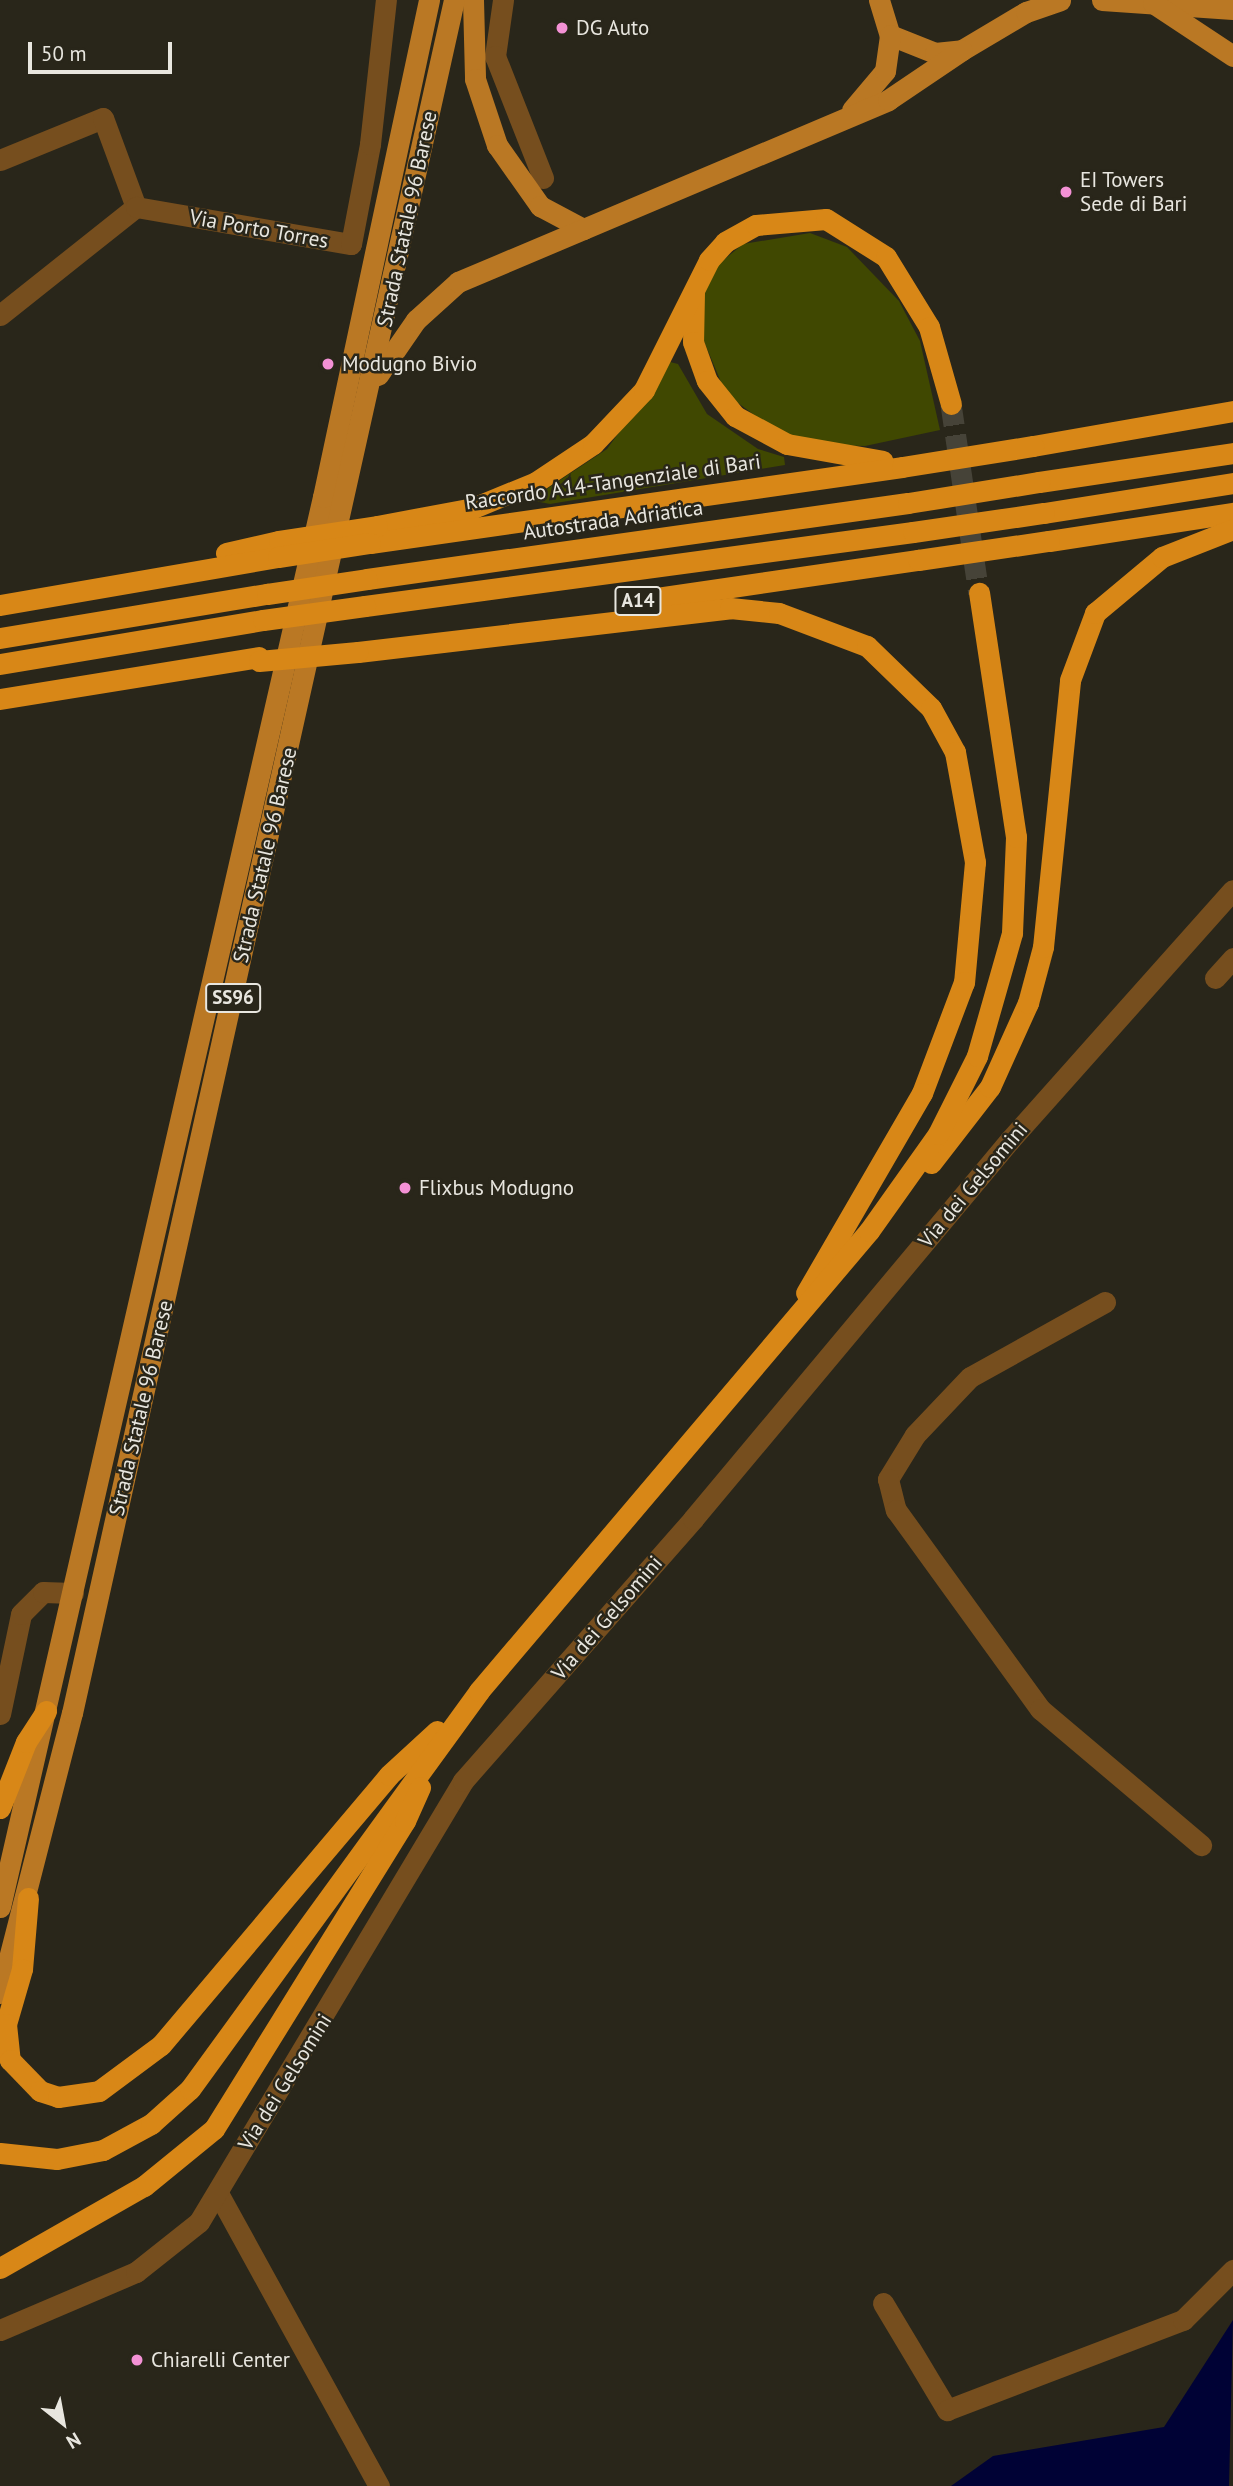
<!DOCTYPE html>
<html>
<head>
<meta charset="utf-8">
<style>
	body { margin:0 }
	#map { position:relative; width:1233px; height:2486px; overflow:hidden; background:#29261a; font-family:"PT Sans",sans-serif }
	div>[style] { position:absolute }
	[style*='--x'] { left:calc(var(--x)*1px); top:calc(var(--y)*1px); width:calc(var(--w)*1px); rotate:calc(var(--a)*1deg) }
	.green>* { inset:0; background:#404801 }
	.water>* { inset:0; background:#000235 }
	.highway-tunnel>* { height:21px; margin-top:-10.5px; transform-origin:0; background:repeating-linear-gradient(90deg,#464338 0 21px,transparent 0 31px) }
	.minor>* { height:21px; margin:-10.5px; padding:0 10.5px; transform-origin:10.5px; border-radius:10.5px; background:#764e1e }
	.major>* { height:21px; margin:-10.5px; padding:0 10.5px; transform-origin:10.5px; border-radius:10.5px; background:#ba7824 }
	.highway>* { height:21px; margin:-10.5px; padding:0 10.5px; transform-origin:10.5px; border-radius:10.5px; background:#d88717 }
	.highway-bridge>* { height:21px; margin:-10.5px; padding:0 10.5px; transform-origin:10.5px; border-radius:10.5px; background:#d88717 }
	.dots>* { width:19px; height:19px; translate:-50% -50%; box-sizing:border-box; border:4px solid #29261a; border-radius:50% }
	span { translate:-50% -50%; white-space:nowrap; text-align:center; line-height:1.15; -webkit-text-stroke:5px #29261a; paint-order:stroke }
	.shield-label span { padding:2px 5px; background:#29261a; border:2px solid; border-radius:5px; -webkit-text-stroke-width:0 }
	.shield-label { font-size:19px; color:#e8e6df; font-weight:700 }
	.poi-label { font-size:21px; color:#e8e6df }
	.left { translate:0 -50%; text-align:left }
	.street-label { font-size:21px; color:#e8e6df }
	.north { position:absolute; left:28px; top:2388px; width:70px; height:70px; -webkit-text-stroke:5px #29261a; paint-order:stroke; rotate:149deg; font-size:19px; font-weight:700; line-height:28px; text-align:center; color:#e8e6df }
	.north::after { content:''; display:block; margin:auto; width:24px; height:32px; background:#e8e6df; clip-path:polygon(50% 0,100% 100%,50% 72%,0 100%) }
	.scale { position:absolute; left:28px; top:42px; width:144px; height:32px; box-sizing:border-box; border:4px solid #e8e6df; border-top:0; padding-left:9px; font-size:21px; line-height:24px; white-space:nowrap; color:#e8e6df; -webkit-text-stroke:5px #29261a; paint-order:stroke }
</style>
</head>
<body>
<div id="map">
	<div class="green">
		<i style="clip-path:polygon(810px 233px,847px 247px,899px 301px,920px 341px,940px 430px,865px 446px,825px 445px,780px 434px,726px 394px,698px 327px,701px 293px,714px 268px,743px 244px)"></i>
		<i style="clip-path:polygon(670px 362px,678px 364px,707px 414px,758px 449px,784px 457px,785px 465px,550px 504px,530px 500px,607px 449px)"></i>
	</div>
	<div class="water">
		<i style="clip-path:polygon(1233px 2320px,1229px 2486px,951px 2486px,993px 2456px,1164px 2427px)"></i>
	</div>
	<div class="highway-tunnel">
		<i style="--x:951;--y:404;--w:191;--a:81.6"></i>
	</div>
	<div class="minor">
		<i style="--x:503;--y:0;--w:57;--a:98.1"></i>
		<i style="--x:495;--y:56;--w:131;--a:68.5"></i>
		<i style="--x:0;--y:160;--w:111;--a:-22.2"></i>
		<i style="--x:103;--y:118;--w:95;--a:69.7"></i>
		<i style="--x:0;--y:315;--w:174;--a:-38.5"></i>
		<i style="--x:136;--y:207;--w:218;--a:9.8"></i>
		<i style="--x:351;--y:244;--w:102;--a:-79.2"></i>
		<i style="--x:370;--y:144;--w:145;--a:-83.7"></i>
		<i style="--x:1215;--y:978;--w:27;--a:-48"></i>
		<i style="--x:1105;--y:1302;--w:154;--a:150.9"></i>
		<i style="--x:970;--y:1377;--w:80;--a:133.5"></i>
		<i style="--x:915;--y:1435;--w:52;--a:121.5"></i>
		<i style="--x:888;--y:1479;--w:32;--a:76"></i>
		<i style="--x:896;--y:1510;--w:246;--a:54.1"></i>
		<i style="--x:1040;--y:1709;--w:211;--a:40.2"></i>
		<i style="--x:0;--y:1714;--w:102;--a:-78.1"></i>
		<i style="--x:21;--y:1614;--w:31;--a:-45"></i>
		<i style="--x:43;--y:1592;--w:30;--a:2"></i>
		<i style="--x:219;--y:2195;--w:332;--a:61.2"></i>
		<i style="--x:883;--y:2303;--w:125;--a:59.1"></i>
		<i style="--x:947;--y:2410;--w:253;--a:-20.9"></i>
		<i style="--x:1183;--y:2320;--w:71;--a:-45"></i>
		<i style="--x:0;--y:2330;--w:148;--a:-23.1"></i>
		<i style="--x:136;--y:2272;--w:80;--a:-38.4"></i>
		<i style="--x:199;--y:2222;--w:514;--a:-59.09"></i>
		<i style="--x:463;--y:1781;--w:349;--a:-48.7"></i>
		<i style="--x:693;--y:1519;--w:493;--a:-50.1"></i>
		<i style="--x:1009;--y:1141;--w:336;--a:-48.3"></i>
	</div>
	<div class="major">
		<i style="--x:473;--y:0;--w:79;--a:88.5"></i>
		<i style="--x:475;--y:79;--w:70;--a:71.6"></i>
		<i style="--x:497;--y:145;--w:75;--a:54.8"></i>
		<i style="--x:540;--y:206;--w:49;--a:28.1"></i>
		<i style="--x:879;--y:0;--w:37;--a:73"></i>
		<i style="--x:890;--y:35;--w:48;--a:21.8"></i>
		<i style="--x:935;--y:53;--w:27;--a:-6"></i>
		<i style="--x:962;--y:50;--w:74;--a:-30.7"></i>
		<i style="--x:1026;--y:12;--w:36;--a:-19"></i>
		<i style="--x:1102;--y:0;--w:131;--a:3.9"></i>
		<i style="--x:1153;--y:3;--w:96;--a:33.5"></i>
		<i style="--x:852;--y:110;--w:51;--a:-49.8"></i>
		<i style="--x:885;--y:71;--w:36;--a:-82"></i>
		<i style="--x:378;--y:375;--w:67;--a:-55.4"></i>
		<i style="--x:416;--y:320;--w:57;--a:-42.1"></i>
		<i style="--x:458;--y:282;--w:467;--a:-22.9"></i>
		<i style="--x:888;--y:100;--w:89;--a:-34"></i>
		<i style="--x:0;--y:1907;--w:1447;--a:-77.1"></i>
		<i style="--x:323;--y:497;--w:508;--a:-77.96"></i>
		<i style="--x:0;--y:1993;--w:289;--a:-75.6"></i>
		<i style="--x:72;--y:1713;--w:1755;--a:-77.43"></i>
	</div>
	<div class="highway">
		<i style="--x:694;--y:292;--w:50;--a:91.1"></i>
		<i style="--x:693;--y:342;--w:41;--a:70.3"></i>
		<i style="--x:707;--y:381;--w:45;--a:51.3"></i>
		<i style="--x:735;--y:416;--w:59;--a:28.3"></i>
		<i style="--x:787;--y:444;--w:97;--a:10"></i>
		<i style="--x:1033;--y:446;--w:203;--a:-9.9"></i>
		<i style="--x:1039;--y:482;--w:196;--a:-8.5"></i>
		<i style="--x:1044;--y:513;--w:191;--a:-9"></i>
		<i style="--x:377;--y:526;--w:98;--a:-10.6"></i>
		<i style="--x:473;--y:508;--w:68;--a:-22.4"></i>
		<i style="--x:536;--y:482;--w:69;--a:-33.7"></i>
		<i style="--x:593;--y:444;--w:74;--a:-46.6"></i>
		<i style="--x:644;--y:390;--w:145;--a:-63.4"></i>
		<i style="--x:709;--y:260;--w:24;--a:-48"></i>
		<i style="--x:725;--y:242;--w:35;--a:-29"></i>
		<i style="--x:756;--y:225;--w:70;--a:-4.9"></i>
		<i style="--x:826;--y:219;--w:71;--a:32.3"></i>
		<i style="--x:886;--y:257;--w:82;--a:58.4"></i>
		<i style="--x:929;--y:327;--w:80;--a:74.1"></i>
		<i style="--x:1049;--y:541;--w:186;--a:-8.7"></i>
		<i style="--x:370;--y:543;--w:537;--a:-8.13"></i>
		<i style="--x:226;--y:553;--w:54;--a:-12.8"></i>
		<i style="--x:367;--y:579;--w:546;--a:-8"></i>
		<i style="--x:650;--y:599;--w:271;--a:-8.3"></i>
		<i style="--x:0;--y:605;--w:282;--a:-9.8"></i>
		<i style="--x:365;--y:606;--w:553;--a:-7.69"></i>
		<i style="--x:0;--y:638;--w:271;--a:-9.4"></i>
		<i style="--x:358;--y:652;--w:375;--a:-6.7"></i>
		<i style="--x:730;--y:608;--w:49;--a:5.8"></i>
		<i style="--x:779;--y:613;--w:94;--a:20.6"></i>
		<i style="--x:867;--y:646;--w:89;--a:44.1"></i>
		<i style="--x:931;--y:708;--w:50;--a:61.4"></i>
		<i style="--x:955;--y:752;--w:112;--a:79.7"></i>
		<i style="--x:975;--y:862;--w:121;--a:95.2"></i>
		<i style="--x:964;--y:982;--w:119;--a:110.7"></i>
		<i style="--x:922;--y:1093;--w:231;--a:120.1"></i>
		<i style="--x:0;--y:664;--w:267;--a:-9.5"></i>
		<i style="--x:0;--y:699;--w:262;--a:-9.2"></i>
		<i style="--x:931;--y:1163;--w:96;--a:-52.2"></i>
		<i style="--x:990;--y:1087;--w:92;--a:-65.7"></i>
		<i style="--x:1028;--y:1003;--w:58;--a:-75"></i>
		<i style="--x:1043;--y:947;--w:268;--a:-84.2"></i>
		<i style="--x:1070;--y:680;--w:72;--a:-69.5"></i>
		<i style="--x:1095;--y:613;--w:87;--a:-39.9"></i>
		<i style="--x:1162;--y:557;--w:76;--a:-21.5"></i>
		<i style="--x:0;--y:1808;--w:71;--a:-68.5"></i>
		<i style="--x:26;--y:1742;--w:37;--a:-57"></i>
		<i style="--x:28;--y:1898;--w:71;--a:94.8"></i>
		<i style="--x:22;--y:1969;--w:57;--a:106.2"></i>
		<i style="--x:6;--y:2024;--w:36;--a:84"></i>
		<i style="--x:10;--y:2060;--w:43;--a:45.9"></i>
		<i style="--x:40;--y:2091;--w:19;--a:18"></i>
		<i style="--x:58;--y:2097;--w:41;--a:-8.3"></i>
		<i style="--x:99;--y:2091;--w:77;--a:-36.6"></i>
		<i style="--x:161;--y:2045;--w:353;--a:-49.8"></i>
		<i style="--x:389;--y:1775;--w:65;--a:-42.5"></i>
		<i style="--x:0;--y:2153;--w:57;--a:6"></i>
		<i style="--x:57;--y:2159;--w:47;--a:-11.1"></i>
		<i style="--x:103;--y:2150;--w:55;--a:-28.4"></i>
		<i style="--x:151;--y:2124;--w:52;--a:-41.9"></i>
		<i style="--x:190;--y:2089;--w:492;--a:-54"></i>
		<i style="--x:479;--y:1691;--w:603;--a:-49.71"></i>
		<i style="--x:869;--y:1231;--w:119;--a:-54.6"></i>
		<i style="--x:938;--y:1134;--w:87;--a:-63.4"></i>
		<i style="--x:977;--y:1056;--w:128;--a:-74.1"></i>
		<i style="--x:1012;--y:933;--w:96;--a:-87.6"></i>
		<i style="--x:1016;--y:837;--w:247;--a:-98.6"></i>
		<i style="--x:0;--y:2268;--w:166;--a:-29.7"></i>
		<i style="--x:144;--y:2186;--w:90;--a:-39.2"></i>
		<i style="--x:214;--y:2129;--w:362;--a:-58.2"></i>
		<i style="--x:405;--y:1821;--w:37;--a:-66"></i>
	</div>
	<div class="highway-bridge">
		<i style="--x:902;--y:467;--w:133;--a:-9.1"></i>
		<i style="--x:908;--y:503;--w:133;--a:-9.1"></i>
		<i style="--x:913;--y:532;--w:132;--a:-8.3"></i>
		<i style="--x:279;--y:541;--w:99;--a:-8.7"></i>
		<i style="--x:278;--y:557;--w:93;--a:-8.7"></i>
		<i style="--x:918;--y:560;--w:132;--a:-8.3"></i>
		<i style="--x:267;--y:594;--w:101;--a:-8.5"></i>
		<i style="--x:263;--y:620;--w:103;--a:-7.8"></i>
		<i style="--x:259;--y:661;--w:99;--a:-5.2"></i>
	</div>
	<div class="dots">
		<i style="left:562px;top:28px;background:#f391d5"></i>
		<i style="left:1066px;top:192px;background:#f391d5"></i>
		<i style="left:328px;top:364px;background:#f391d5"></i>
		<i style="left:405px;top:1188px;background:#f391d5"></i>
		<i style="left:137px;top:2360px;background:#f391d5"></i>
	</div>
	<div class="shield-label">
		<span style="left:638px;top:601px">A14</span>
		<span style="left:233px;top:998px">SS96</span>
	</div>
	<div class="poi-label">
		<span class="left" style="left:576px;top:28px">DG Auto</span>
		<span class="left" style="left:1080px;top:192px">EI Towers<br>Sede di Bari</span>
		<span class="left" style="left:342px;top:364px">Modugno Bivio</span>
		<span class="left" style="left:419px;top:1188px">Flixbus Modugno</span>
		<span class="left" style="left:151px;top:2360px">Chiarelli Center</span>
	</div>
	<div class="street-label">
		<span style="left:407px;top:219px;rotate:-78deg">Strada Statale 96 Barese</span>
		<span style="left:259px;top:229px;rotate:10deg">Via Porto Torres</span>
		<span style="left:613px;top:482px;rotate:-8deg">Raccordo A14-Tangenziale di Bari</span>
		<span style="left:613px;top:520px;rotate:-8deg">Autostrada Adriatica</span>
		<span style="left:265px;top:855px;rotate:-77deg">Strada Statale 96 Barese</span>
		<span style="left:973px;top:1185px;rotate:-50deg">Via dei Gelsomini</span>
		<span style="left:141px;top:1408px;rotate:-77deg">Strada Statale 96 Barese</span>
		<span style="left:607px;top:1618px;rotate:-49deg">Via dei Gelsomini</span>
		<span style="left:285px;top:2082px;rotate:-58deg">Via dei Gelsomini</span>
	</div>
	<div class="north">N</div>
	<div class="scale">50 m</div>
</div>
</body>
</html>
